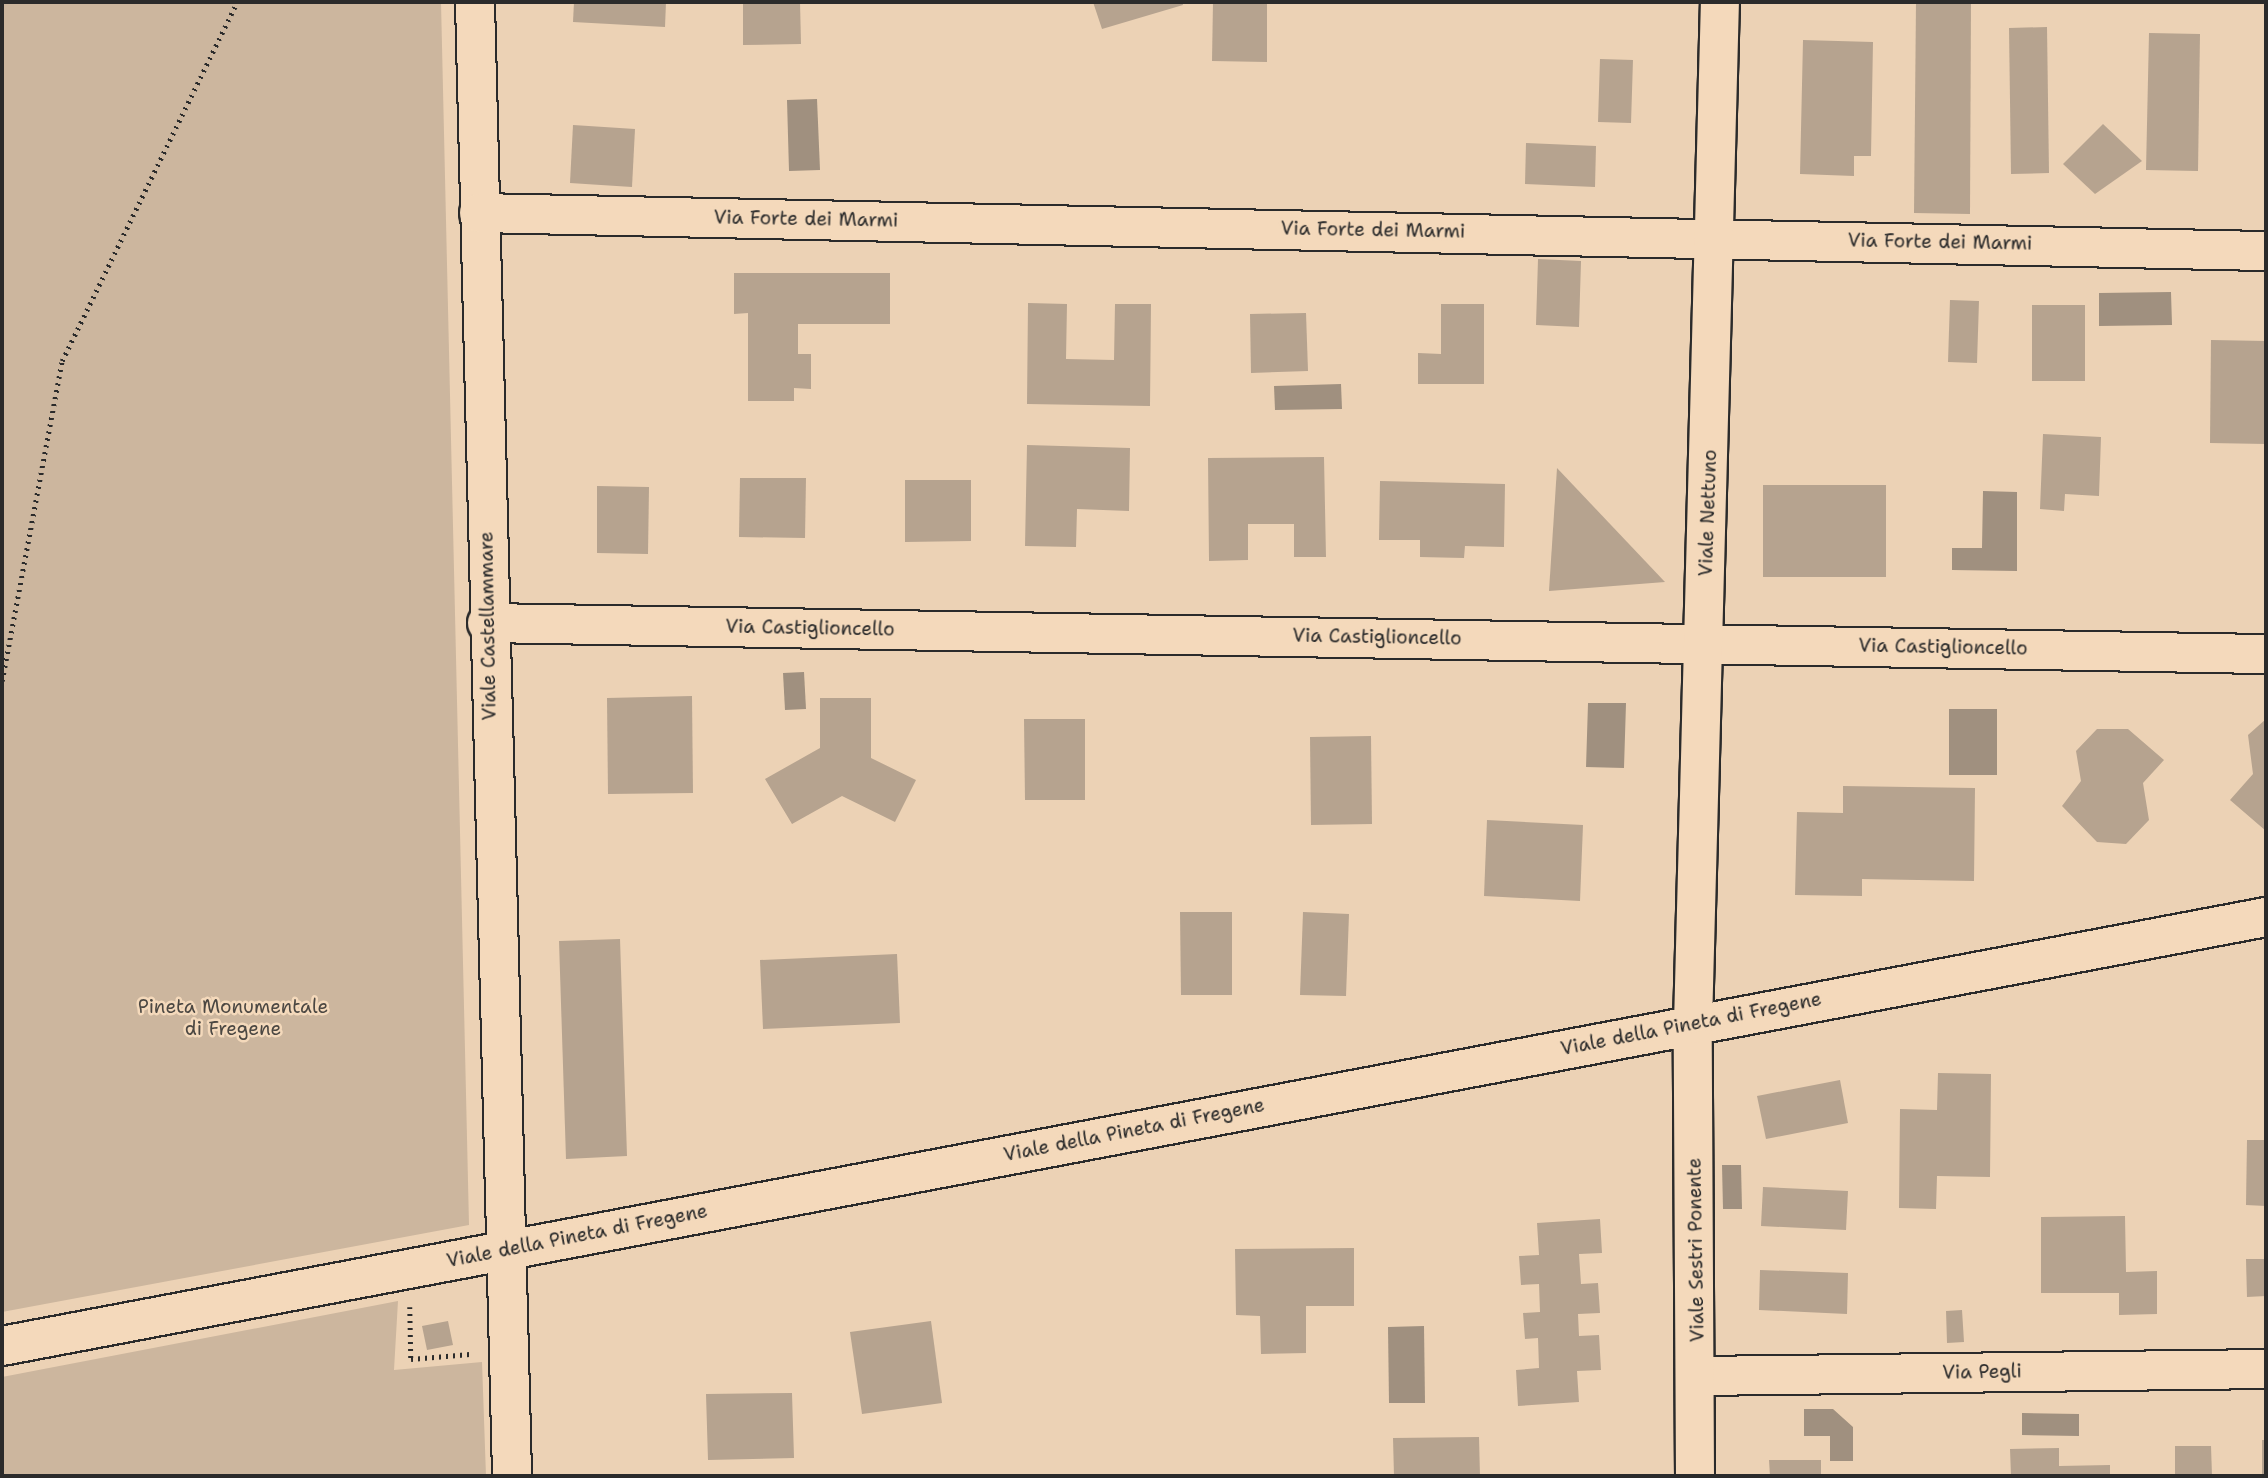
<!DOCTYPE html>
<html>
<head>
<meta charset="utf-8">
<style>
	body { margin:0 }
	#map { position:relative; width:2268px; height:1478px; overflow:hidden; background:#ecd2b5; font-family:"Shantell Sans",sans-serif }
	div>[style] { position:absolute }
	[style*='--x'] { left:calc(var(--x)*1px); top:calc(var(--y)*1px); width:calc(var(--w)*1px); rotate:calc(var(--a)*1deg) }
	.green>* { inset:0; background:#ccb69e }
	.water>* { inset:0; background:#a0907f }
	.building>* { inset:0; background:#b6a38f }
	.path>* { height:4.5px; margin-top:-2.25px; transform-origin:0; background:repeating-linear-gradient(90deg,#2b2b2b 0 2px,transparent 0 7px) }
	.roads { filter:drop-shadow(2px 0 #2b2b2b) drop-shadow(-2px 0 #2b2b2b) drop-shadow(0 2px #2b2b2b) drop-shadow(0 -2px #2b2b2b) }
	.minor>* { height:38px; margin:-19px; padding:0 19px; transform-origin:19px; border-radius:19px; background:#f4d9bb }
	span { translate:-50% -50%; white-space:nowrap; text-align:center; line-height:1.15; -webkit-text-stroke:5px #f4d9bb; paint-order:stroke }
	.street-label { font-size:19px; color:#2b2b2b }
	.park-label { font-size:19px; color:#4b4742 }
	.frame { position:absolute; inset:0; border:4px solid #2b2b2b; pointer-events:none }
</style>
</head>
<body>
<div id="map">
	<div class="green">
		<i style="clip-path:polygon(2px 2px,441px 2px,469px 1225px,2px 1312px)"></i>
		<i style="clip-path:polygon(398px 1301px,394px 1370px,482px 1362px,486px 1476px,2px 1476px,2px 1377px)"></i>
	</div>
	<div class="water">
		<i style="clip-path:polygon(817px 99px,820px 170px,789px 171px,787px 100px)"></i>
		<i style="clip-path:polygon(2171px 292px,2172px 325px,2099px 326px,2099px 293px)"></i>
		<i style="clip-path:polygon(1341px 384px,1342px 409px,1275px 410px,1274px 386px)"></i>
		<i style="clip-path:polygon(1983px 491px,2017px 492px,2017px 571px,1952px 570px,1952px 548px,1982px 548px)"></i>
		<i style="clip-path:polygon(804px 672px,806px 709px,785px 710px,783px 673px)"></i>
		<i style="clip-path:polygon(1588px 703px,1626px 703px,1624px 768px,1586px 767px)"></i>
		<i style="clip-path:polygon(1949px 709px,1997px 709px,1997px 775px,1949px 775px)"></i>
		<i style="clip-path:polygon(1722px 1165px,1741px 1165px,1742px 1209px,1723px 1209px)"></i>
		<i style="clip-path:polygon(1424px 1326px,1425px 1403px,1389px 1403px,1388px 1327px)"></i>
		<i style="clip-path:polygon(1804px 1409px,1833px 1409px,1853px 1427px,1853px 1461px,1830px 1461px,1830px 1436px,1804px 1436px)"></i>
		<i style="clip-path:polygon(2022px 1413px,2079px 1414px,2079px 1436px,2022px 1435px)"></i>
	</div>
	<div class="building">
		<i style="clip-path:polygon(574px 2px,666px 2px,665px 27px,573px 22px)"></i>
		<i style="clip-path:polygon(743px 2px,800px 2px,801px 44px,743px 45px)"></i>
		<i style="clip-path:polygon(1093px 2px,1182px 2px,1183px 5px,1102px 29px)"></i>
		<i style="clip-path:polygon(1213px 2px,1267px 2px,1267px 62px,1212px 61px)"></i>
		<i style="clip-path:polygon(1916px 2px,1971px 2px,1970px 214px,1914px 213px)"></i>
		<i style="clip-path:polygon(2047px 27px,2049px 173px,2011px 174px,2009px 28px)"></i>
		<i style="clip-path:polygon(2149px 33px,2200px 34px,2198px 171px,2146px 170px)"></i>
		<i style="clip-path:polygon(1803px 40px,1873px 42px,1871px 156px,1854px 156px,1854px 176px,1800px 174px)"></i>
		<i style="clip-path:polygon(1600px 59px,1633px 60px,1631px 123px,1598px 122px)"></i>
		<i style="clip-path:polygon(2103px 124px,2142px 161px,2095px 194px,2063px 164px)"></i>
		<i style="clip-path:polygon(573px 125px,635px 129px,632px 187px,570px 183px)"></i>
		<i style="clip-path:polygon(1526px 143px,1596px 146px,1595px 187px,1525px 184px)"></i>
		<i style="clip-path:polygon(1538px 259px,1581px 261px,1579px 327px,1536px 325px)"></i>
		<i style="clip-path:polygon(734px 273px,890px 273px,890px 324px,798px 324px,798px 354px,811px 354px,811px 389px,794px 388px,794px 401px,748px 401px,748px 313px,734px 314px)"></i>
		<i style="clip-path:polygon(1950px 300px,1979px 301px,1977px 363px,1948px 362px)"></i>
		<i style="clip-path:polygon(1028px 303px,1067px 304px,1066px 359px,1114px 360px,1115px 304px,1151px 304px,1150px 406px,1027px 404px)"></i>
		<i style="clip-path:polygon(1441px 304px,1484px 304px,1484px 384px,1418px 384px,1418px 353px,1441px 354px)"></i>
		<i style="clip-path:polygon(2032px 305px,2085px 305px,2085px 381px,2032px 381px)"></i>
		<i style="clip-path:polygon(1306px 313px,1308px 371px,1251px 373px,1250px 314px)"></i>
		<i style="clip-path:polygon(2211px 340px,2266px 341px,2266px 444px,2210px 443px)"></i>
		<i style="clip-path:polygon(2043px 434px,2101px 437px,2099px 496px,2065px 494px,2064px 511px,2040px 509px)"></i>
		<i style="clip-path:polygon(1027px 445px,1130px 448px,1129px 511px,1077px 509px,1076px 547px,1025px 546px)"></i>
		<i style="clip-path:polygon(1324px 457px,1326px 557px,1294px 557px,1294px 524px,1248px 524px,1248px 560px,1209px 561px,1208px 458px)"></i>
		<i style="clip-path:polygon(1557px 468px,1665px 582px,1549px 591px)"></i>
		<i style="clip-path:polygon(740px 478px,806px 478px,805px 538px,739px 537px)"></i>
		<i style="clip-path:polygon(905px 480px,971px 480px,971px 541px,905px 542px)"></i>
		<i style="clip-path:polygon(1380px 481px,1505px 484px,1504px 547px,1465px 546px,1464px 558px,1420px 557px,1420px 540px,1379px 540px)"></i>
		<i style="clip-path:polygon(1763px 485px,1886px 485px,1886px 577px,1763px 577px)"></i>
		<i style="clip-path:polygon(597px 486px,649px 487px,648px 554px,597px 553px)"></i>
		<i style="clip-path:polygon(692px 696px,693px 793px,608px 794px,607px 698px)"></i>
		<i style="clip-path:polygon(820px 698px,871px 698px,871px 758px,916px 780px,895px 822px,842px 796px,792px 824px,765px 779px,820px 748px)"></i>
		<i style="clip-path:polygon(1024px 719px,1085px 719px,1085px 800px,1025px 800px)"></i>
		<i style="clip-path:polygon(2266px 719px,2266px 831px,2230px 800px,2253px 774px,2248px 735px)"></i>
		<i style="clip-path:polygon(2097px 729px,2128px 729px,2164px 760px,2143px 783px,2149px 820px,2126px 844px,2097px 842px,2062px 806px,2081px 781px,2076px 751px)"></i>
		<i style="clip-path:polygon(1371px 736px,1372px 824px,1311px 825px,1310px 737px)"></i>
		<i style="clip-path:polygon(1843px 786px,1975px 788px,1974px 881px,1862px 879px,1862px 896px,1795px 895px,1797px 812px,1843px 813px)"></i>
		<i style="clip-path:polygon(1487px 820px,1583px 825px,1580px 901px,1484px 896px)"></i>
		<i style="clip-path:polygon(1180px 912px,1232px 912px,1232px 995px,1181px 995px)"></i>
		<i style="clip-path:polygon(1303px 912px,1349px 914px,1346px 996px,1300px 995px)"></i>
		<i style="clip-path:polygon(620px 939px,627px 1156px,566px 1159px,559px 941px)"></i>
		<i style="clip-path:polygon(897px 954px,900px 1023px,763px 1029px,760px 960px)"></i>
		<i style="clip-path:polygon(1938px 1073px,1991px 1074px,1990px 1177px,1937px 1176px,1936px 1209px,1899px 1208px,1900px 1109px,1937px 1110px)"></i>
		<i style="clip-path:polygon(1840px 1080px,1848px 1123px,1766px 1139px,1757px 1096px)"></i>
		<i style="clip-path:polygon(2247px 1140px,2266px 1140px,2266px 1206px,2246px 1205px)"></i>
		<i style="clip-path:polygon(1763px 1187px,1848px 1191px,1846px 1230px,1761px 1226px)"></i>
		<i style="clip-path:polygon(2125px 1216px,2126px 1272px,2157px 1271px,2157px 1314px,2119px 1315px,2119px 1293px,2041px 1293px,2041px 1217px)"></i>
		<i style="clip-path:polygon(1600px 1219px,1602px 1253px,1579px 1254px,1581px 1284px,1598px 1283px,1600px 1313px,1578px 1314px,1579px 1336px,1599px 1335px,1601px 1370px,1577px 1371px,1579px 1402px,1518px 1406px,1516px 1370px,1539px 1368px,1538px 1338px,1525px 1339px,1523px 1313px,1540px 1312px,1539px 1284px,1521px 1285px,1519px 1256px,1539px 1255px,1537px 1223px)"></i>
		<i style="clip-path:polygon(1354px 1248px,1354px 1306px,1306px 1306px,1306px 1353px,1261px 1354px,1260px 1316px,1236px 1315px,1235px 1249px)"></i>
		<i style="clip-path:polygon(2246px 1259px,2266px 1259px,2266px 1296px,2247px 1297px)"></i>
		<i style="clip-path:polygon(1760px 1270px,1848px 1273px,1847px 1314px,1759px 1310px)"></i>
		<i style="clip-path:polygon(1962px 1310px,1964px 1342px,1947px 1343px,1946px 1311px)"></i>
		<i style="clip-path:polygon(448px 1321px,453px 1345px,427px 1350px,422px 1326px)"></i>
		<i style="clip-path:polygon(931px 1321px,942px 1403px,862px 1414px,850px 1332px)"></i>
		<i style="clip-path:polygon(792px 1393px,794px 1458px,708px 1460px,706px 1394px)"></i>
		<i style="clip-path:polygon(1479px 1437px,1480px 1476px,1394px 1476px,1393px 1438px)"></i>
		<i style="clip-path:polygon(2262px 1440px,2266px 1440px,2266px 1476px,2262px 1476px)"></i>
		<i style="clip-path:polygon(2175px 1446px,2211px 1446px,2212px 1476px,2175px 1476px)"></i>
		<i style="clip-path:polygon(2059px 1448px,2059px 1466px,2110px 1465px,2110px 1476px,2011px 1476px,2010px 1449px)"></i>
		<i style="clip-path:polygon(1769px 1460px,1821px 1460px,1821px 1476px,1770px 1476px)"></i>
	</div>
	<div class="path">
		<i style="--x:2;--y:681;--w:326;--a:-79.4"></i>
		<i style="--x:62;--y:361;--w:399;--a:-64"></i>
		<i style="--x:410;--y:1307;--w:52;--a:88.9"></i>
		<i style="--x:411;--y:1359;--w:59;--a:-4.8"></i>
	</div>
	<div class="roads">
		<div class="minor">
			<i style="--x:475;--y:2;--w:1474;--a:88.56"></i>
			<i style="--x:479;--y:213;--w:1787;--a:1.22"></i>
			<i style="--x:487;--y:623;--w:1779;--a:1"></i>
			<i style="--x:2;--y:1346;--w:2304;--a:-10.73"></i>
			<i style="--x:1697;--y:1376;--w:569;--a:-0.7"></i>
			<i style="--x:1695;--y:1476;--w:452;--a:-90.3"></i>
			<i style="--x:1693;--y:1024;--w:1022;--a:-88.49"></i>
		</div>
	</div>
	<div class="street-label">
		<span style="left:806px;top:219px;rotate:1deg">Via Forte dei Marmi</span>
		<span style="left:1373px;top:230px;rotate:1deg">Via Forte dei Marmi</span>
		<span style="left:1940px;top:242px;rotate:1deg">Via Forte dei Marmi</span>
		<span style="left:1708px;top:513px;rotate:-88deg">Viale Nettuno</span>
		<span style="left:488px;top:626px;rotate:-91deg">Viale Castellammare</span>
		<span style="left:810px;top:628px;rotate:1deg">Via Castiglioncello</span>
		<span style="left:1377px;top:637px;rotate:1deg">Via Castiglioncello</span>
		<span style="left:1943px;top:647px;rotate:1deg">Via Castiglioncello</span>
		<span style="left:1691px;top:1024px;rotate:-11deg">Viale della Pineta di Fregene</span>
		<span style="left:1134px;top:1130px;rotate:-11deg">Viale della Pineta di Fregene</span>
		<span style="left:577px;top:1236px;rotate:-11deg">Viale della Pineta di Fregene</span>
		<span style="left:1696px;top:1250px;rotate:-91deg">Viale Sestri Ponente</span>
		<span style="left:1982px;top:1372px;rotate:-1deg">Via Pegli</span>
	</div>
	<div class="park-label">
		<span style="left:233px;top:1018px">Pineta Monumentale<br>di Fregene</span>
	</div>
	<div class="frame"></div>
</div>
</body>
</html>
